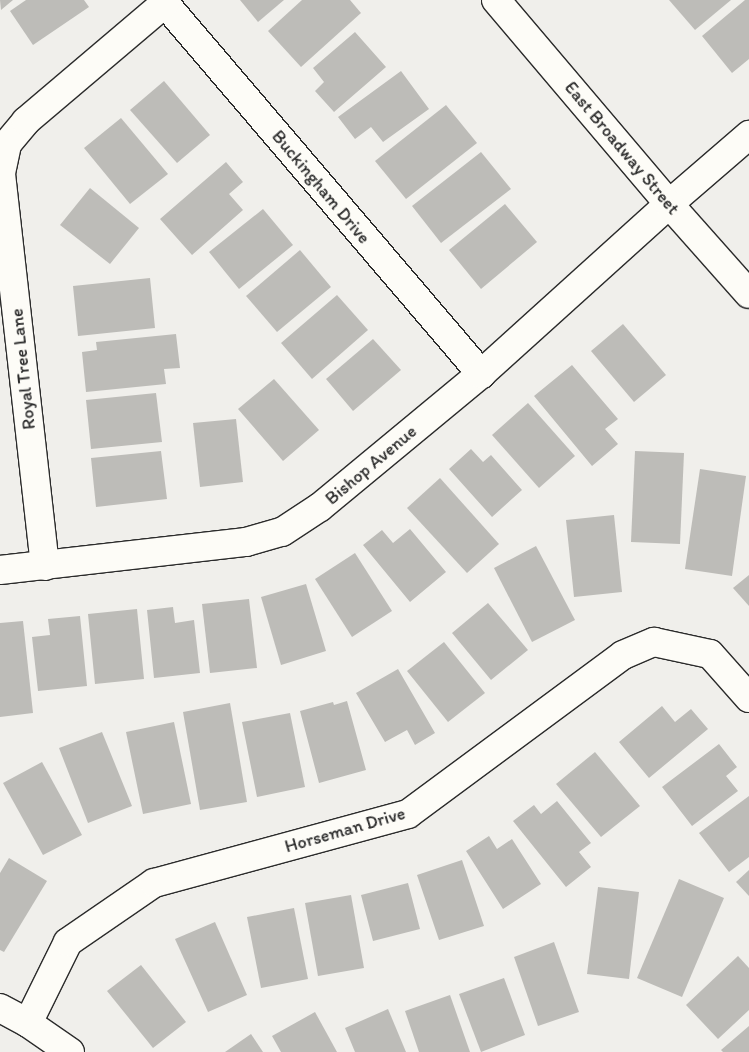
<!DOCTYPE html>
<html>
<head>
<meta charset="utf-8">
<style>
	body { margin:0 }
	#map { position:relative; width:749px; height:1052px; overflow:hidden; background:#f0efeb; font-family:Itim,sans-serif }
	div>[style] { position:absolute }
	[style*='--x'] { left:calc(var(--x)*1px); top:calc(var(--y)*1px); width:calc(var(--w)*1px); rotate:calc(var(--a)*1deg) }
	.building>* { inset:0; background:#bdbcb8 }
	.roads { filter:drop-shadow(1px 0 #2b2b2b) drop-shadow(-1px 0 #2b2b2b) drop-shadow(0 1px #2b2b2b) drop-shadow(0 -1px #2b2b2b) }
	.street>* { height:28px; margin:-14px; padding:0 14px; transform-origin:14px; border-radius:14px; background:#fdfcf7 }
	.secondary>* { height:28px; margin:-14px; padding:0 14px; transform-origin:14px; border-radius:14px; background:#fdfcf7 }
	span { translate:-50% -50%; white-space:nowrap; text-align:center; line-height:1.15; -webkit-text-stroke:5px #fdfcf7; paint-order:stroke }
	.street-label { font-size:18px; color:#2b2b2b }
</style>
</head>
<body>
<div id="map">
	<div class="building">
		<i style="clip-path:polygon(0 0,13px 0,1px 10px)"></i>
		<i style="clip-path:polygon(26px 0,84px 0,89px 7px,33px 45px,10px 11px)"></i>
		<i style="clip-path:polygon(240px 0,284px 0,258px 22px)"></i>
		<i style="clip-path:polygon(302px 0,350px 0,361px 13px,301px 67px,268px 31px)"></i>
		<i style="clip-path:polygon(669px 0,731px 0,695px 30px)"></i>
		<i style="clip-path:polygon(745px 0,749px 0,749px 59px,732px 73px,702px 36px)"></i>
		<i style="clip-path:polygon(355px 32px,386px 67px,334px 112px,315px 91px,324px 82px,313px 68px)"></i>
		<i style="clip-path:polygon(401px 71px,429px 109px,383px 142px,371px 127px,355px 139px,338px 117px)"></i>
		<i style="clip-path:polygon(164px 81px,210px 135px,177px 163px,130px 110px)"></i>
		<i style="clip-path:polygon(446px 105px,477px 143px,406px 199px,375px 161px)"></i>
		<i style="clip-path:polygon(121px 118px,168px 174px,130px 204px,84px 148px)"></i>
		<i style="clip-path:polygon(481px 152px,511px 189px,441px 243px,412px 206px)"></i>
		<i style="clip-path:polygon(226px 162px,243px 182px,229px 194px,243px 210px,192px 255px,160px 219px)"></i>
		<i style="clip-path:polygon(90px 188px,139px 228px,110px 264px,60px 225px)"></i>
		<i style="clip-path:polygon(505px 204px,537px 242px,481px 289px,449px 250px)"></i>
		<i style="clip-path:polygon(263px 209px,293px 245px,239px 289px,209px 252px)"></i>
		<i style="clip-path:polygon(300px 250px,331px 287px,277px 332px,246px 296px)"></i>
		<i style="clip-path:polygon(150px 278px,155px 328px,78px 336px,73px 286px)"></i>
		<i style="clip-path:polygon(337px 295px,368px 330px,312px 379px,281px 343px)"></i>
		<i style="clip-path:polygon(623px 324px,666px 375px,634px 402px,591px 351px)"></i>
		<i style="clip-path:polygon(176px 334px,180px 368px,164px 369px,166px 384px,86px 392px,82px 352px,97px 350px,96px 342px)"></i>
		<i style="clip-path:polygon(373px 339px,401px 370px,353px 411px,326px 379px)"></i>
		<i style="clip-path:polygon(572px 365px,618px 419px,605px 429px,618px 444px,592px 466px,534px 396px)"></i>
		<i style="clip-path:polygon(274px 379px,319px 430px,283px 461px,238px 409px)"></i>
		<i style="clip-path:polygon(156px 393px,162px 442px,91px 449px,86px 400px)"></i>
		<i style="clip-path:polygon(528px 403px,575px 456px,539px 488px,492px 435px)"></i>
		<i style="clip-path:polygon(236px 419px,243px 482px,200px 487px,193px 423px)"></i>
		<i style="clip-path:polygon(471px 449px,483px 462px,491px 455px,522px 490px,492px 517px,449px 469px)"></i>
		<i style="clip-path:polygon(161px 451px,167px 499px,96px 507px,91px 458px)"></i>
		<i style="clip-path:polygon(635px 451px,684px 453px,680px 544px,631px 542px)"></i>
		<i style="clip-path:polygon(700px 469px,746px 476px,732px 576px,685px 569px)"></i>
		<i style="clip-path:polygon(440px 478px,499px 544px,467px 573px,407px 508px)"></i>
		<i style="clip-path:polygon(614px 515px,622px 592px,574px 597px,566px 520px)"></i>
		<i style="clip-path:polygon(410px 529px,446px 572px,410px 602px,363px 545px,382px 530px,393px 543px)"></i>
		<i style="clip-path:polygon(536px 546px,575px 620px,532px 642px,494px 568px)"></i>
		<i style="clip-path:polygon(355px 553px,392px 611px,352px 637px,315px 579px)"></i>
		<i style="clip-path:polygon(749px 575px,749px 606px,733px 588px)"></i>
		<i style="clip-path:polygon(306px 584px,326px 651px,281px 665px,261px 597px)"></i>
		<i style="clip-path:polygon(249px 599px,257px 668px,210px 673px,202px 604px)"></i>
		<i style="clip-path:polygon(488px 603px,528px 650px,491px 680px,452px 633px)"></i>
		<i style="clip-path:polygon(173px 607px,175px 623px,194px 620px,200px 673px,154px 678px,147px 610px)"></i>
		<i style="clip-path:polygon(137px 609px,144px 679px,95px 684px,88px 614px)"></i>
		<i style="clip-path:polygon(80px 616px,87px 686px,38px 691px,32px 637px,50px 635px,48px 619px)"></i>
		<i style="clip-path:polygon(23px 621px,33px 713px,0 717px,0 623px)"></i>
		<i style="clip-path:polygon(444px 642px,485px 693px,448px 722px,407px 671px)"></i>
		<i style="clip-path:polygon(398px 669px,435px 733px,415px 745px,407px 730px,385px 742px,356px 693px)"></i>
		<i style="clip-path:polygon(347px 701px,366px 770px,319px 783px,300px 711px,333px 702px,334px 705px)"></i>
		<i style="clip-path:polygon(230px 703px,247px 802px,200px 810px,183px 712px)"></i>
		<i style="clip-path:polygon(662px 706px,675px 722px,691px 709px,708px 729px,649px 778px,619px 742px)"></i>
		<i style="clip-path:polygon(290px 713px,305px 787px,257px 797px,242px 722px)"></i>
		<i style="clip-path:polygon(174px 722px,191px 804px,143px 814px,126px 732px)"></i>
		<i style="clip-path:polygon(102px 732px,132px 806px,88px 823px,59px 748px)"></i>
		<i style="clip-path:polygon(719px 744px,737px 767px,726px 776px,738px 791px,692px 826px,662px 787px)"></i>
		<i style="clip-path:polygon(595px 752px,640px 806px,601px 837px,556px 784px)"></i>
		<i style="clip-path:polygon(42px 762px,82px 835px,43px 855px,3px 783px)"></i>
		<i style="clip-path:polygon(749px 796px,749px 857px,729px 872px,699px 833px)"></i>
		<i style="clip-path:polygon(557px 801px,591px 843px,579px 852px,591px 867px,566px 887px,513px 821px,534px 805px,541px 814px)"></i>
		<i style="clip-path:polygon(489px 836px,497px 849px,512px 839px,541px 884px,503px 909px,466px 851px)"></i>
		<i style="clip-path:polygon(9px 858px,47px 881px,4px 952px,0 950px,0 873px)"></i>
		<i style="clip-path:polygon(462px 860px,484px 926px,439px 940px,417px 875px)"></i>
		<i style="clip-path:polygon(749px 870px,749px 896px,736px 882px)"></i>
		<i style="clip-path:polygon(679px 879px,724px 898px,682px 997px,637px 978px)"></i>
		<i style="clip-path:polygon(408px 883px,420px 929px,373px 941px,361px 895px)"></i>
		<i style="clip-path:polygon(598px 887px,639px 892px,629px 979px,587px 974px)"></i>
		<i style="clip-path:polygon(351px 895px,364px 968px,318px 976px,305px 903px)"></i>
		<i style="clip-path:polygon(294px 908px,308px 979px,261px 988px,247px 917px)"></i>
		<i style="clip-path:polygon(215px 922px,247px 995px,208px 1012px,175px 939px)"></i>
		<i style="clip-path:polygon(554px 942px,579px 1012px,538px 1026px,514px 957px)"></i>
		<i style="clip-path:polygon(738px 956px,749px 968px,749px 1010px,718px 1039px,686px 1005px)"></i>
		<i style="clip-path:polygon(141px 965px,186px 1022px,153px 1048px,107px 991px)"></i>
		<i style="clip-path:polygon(504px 978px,525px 1035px,481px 1052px,459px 994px)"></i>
		<i style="clip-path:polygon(450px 995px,470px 1052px,419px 1052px,405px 1011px)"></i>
		<i style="clip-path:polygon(388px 1009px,406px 1052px,355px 1052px,345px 1028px)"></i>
		<i style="clip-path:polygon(315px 1012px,337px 1052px,281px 1052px,272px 1036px)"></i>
		<i style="clip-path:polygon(749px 1026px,749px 1052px,723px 1052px,721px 1050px)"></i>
		<i style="clip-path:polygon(251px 1034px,263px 1052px,225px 1052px)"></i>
	</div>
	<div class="roads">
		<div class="street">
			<i style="--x:162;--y:0;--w:492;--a:49.5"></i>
			<i style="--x:45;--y:566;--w:395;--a:-96.4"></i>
			<i style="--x:1;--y:173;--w:30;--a:-78"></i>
			<i style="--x:7;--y:144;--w:30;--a:-50"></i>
			<i style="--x:26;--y:121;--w:182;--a:-40.3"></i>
			<i style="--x:0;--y:570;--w:248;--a:-6.5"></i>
			<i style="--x:246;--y:542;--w:37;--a:-16"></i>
			<i style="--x:282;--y:532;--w:45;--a:-33.3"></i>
			<i style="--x:320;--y:507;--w:209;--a:-39.6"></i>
			<i style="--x:481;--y:374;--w:253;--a:-42.1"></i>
			<i style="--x:669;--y:204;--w:106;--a:-40.8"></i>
			<i style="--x:0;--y:1008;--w:32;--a:28"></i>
			<i style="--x:28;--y:1023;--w:51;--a:34.6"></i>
			<i style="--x:28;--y:1023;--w:90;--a:-63.7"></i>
			<i style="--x:68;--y:942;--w:104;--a:-34.5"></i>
			<i style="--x:154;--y:883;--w:263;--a:-15.2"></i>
			<i style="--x:408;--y:814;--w:267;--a:-36.5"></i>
			<i style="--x:623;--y:655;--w:34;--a:-23"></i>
			<i style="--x:654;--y:642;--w:57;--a:12.1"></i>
			<i style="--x:710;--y:654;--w:59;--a:48.4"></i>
		</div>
		<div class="secondary">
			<i style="--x:496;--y:0;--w:267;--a:49.7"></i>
			<i style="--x:669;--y:204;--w:120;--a:48.4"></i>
		</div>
	</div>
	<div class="street-label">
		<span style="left:622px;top:148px;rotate:50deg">East Broadway Street</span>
		<span style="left:321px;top:187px;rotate:50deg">Buckingham Drive</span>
		<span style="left:23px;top:369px;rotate:-96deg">Royal Tree Lane</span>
		<span style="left:371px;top:465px;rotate:-40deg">Bishop Avenue</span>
		<span style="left:345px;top:830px;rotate:-16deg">Horseman Drive</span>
	</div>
</div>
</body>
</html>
